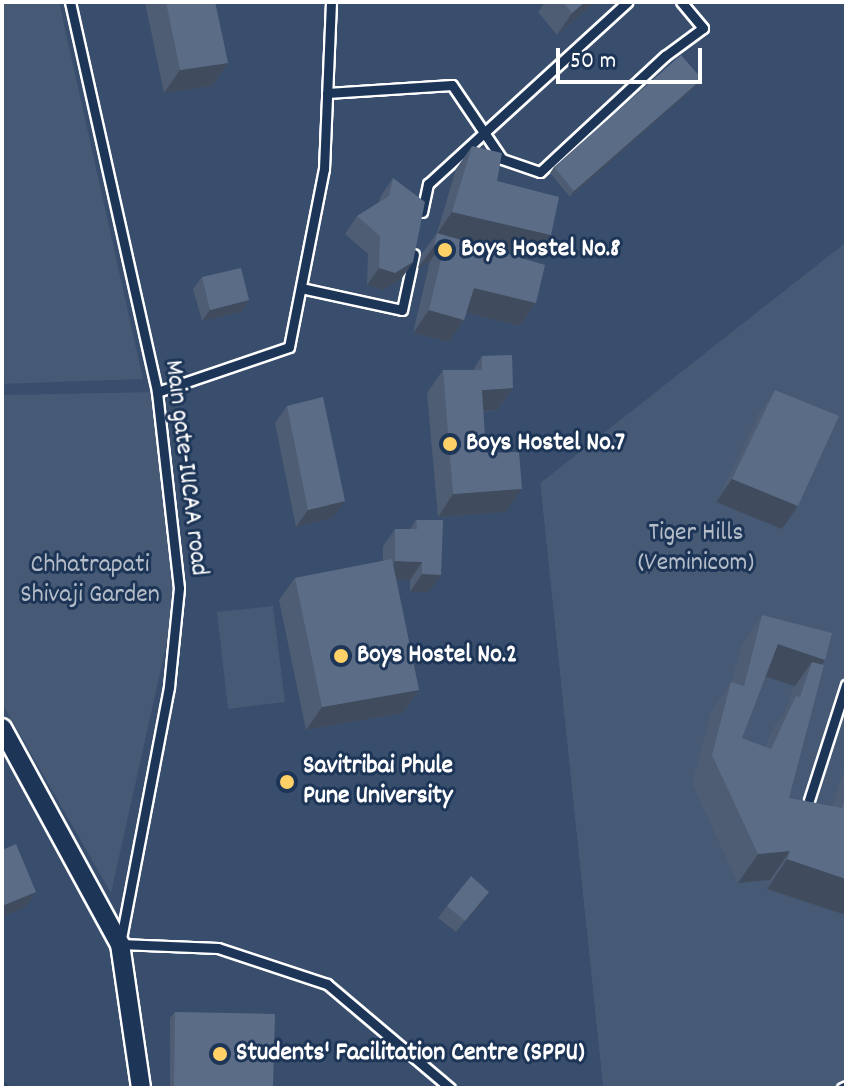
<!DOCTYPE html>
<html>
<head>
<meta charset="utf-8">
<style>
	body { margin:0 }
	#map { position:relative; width:848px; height:1090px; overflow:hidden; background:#2a4161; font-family:Dekko,sans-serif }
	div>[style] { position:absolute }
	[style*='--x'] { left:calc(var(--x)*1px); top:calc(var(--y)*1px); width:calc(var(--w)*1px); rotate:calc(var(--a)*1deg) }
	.built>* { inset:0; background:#394e6c }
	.green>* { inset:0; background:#465975 }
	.roads { filter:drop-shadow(2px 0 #fff) drop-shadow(-2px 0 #fff) drop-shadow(0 2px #fff) drop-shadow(0 -2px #fff) }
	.service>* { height:9px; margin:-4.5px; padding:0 4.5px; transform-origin:4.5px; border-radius:4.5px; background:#1d3557 }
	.minor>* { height:18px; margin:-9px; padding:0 9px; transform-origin:9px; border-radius:9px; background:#1d3557 }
	.wall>* { inset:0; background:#4e5d73 }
	.shaded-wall>* { inset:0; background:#404c5e }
	.building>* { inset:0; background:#5b6c86 }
	.dots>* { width:22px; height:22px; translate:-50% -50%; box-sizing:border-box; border:4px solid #1d3557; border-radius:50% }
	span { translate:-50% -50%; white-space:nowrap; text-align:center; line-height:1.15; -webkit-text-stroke:6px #1d3557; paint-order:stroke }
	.poi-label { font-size:26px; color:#fff; font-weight:700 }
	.left { translate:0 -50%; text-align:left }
	.street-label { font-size:26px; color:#fff }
	.park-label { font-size:26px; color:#b5bdc8 }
	.frame { position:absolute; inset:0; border:4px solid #fff; pointer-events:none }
	.scale { position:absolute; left:556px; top:48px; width:146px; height:36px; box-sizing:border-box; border:4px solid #fff; border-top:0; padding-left:10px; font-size:24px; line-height:28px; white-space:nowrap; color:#fff; -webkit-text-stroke:6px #1d3557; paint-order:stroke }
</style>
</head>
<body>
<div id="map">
	<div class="built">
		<i style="clip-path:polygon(2px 2px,846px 2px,846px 242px,540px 483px,603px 1088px,12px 1088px,2px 1080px)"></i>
	</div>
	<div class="green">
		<i style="clip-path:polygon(2px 2px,59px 2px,143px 379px,2px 384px)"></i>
		<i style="clip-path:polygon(846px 242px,846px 1086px,603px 1088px,540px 483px)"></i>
		<i style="clip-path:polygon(157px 392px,179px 588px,111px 893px,2px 703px,2px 395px)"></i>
		<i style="clip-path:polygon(273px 606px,285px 702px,228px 709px,217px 612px)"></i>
	</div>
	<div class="roads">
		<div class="service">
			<i style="--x:70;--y:2;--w:400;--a:77.4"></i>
			<i style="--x:157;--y:392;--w:197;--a:83.6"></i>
			<i style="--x:179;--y:588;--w:100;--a:95.8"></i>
			<i style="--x:169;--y:687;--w:262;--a:100.8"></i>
			<i style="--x:120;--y:944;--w:98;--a:2.3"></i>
			<i style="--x:218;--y:948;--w:115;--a:18.3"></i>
			<i style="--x:327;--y:984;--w:161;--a:40.2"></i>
			<i style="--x:327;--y:93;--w:125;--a:-3.7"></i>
			<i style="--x:452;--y:85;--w:89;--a:56"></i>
			<i style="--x:502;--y:159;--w:40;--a:18.9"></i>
			<i style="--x:540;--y:172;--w:171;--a:-42.9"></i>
			<i style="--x:665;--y:56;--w:47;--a:-36.4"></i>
			<i style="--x:703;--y:28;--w:34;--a:-130"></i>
			<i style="--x:422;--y:212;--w:29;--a:-78"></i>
			<i style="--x:428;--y:184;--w:270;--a:-42.4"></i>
			<i style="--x:301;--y:288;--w:103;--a:12.3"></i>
			<i style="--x:402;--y:310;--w:57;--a:-77.9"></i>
			<i style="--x:157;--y:392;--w:139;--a:-18.8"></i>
			<i style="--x:289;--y:347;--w:181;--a:-78.9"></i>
			<i style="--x:324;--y:169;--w:167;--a:-87.6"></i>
			<i style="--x:809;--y:800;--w:121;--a:-72.2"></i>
			<i style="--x:842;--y:1088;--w:4;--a:-27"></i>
		</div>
		<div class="minor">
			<i style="--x:2;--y:728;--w:246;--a:61.4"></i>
			<i style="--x:120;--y:944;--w:146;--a:81.7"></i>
		</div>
	</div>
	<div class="wall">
		<i style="clip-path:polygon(145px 2px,215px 2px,228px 63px,212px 86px,164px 93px)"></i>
		<i style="clip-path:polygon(545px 2px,595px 2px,557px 35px,538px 12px)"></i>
		<i style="clip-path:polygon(697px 85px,570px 197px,550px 173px,554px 167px)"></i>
		<i style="clip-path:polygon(472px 146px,497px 181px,551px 235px,535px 257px,459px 239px,536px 303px,520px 326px,467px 313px,464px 320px,449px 342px,413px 333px,430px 261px,418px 268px,421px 255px,437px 233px,456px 169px)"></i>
		<i style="clip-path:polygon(393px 178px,413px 262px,401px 279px,383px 290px,367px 285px,368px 254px,345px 234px,357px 216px,379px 202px,381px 196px)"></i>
		<i style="clip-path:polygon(202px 277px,249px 300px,241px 312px,202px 321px,193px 289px)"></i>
		<i style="clip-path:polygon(482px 356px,513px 388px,497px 410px,483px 412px,486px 453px,506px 512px,438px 517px,427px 393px,443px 370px,473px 370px)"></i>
		<i style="clip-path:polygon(775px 390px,782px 529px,716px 502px,759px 413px)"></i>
		<i style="clip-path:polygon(287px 406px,332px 518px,296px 527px,275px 423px)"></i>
		<i style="clip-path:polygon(416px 520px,429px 592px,410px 592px,410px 580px,396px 579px,419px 690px,403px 713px,306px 730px,279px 600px,295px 578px,383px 561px,383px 546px,395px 529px,410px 529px)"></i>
		<i style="clip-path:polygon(evenodd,762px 615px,822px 665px,789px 798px,832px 806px,846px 764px,846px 915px,767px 889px,770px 880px,738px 883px,692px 784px,711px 712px,731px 682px,742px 644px,762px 615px,766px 676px,795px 686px,792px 691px,785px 712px,775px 725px,765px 747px,742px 738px,766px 676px)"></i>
		<i style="clip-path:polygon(489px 892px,456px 932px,438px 918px,447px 906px)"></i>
		<i style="clip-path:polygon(175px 1012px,273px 1088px,170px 1088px,170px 1018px)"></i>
	</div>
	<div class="shaded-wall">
		<i style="clip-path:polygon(585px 2px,595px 2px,557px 35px,572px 13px)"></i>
		<i style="clip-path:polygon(228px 63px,212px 86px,164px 93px,180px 70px)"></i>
		<i style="clip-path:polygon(702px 79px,697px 85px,570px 197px,574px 191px)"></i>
		<i style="clip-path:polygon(452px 212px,551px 235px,535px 257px,437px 234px)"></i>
		<i style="clip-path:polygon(446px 238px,430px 261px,418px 268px,434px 246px)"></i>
		<i style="clip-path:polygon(413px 262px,401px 279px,383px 290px,367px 285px,379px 268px)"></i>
		<i style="clip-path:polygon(474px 288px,536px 303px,520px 326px,459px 311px)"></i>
		<i style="clip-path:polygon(249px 300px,241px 312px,202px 321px,210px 310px)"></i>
		<i style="clip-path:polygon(429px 310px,464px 320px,449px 342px,413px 333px)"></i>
		<i style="clip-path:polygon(513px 388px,497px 410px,466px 413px,482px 390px)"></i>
		<i style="clip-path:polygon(732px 479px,798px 506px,782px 529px,716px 502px)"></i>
		<i style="clip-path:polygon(522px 489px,506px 512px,438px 517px,453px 494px)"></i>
		<i style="clip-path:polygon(345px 501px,332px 518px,296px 527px,308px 510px)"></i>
		<i style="clip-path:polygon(395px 561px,422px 562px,410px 580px,383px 579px)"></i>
		<i style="clip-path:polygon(422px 574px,441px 575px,429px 592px,410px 592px)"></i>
		<i style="clip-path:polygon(778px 644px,825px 660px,804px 689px,812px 662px,795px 686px,758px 674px)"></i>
		<i style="clip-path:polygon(419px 690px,403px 713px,306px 730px,322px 707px)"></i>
		<i style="clip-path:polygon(790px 851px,770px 880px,738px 883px,758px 854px)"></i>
		<i style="clip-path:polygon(787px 859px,846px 879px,846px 915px,767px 889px)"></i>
		<i style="clip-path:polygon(36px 892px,25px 907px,2px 917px,2px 906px)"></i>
		<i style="clip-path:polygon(489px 892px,481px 904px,456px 932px,465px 921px)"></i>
	</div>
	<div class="building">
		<i style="clip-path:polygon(166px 2px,215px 2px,228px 63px,180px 70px)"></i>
		<i style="clip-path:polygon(563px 2px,585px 2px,572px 13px)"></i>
		<i style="clip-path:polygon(681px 55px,702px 79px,574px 191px,554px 167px)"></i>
		<i style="clip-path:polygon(472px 146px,502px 153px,497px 181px,559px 197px,551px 235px,452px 212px)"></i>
		<i style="clip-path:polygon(393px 178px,425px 202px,413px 262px,395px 273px,379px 268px,380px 236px,357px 216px,389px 196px)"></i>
		<i style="clip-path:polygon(437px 233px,545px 265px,536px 303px,474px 288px,464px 320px,429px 310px,446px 238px,434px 246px)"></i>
		<i style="clip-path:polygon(241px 268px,249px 300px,210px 310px,202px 277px)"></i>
		<i style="clip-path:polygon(512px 355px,513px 388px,482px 390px,486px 453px,519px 452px,522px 489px,453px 494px,443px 370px,482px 370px,482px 356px)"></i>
		<i style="clip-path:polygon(775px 390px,839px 416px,798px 506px,732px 479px)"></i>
		<i style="clip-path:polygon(323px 397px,345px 501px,308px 510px,287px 406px)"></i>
		<i style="clip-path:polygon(416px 520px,443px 520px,441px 575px,422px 574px,422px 562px,395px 561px,395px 529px,417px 529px)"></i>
		<i style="clip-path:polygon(392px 559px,419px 690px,322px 707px,295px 578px)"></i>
		<i style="clip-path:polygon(762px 615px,832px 633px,825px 660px,778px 644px,742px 738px,771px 749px,796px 696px,800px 697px,812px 662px,824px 665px,789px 798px,842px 808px,846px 795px,846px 879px,787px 859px,790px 851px,758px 854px,712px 755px,731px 682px,744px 686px)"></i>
		<i style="clip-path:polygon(16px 844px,36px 892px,2px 906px,2px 850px)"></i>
		<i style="clip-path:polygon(471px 876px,489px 892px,465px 921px,447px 906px)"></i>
		<i style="clip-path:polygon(175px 1012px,275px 1014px,273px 1088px,174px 1088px)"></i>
	</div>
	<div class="dots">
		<i style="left:445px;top:250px;background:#ffd166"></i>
		<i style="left:450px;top:444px;background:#ffd166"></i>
		<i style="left:341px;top:656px;background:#ffd166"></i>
		<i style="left:287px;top:782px;background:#ffd166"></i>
		<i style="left:220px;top:1054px;background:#ffd166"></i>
	</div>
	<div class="poi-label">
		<span class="left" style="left:461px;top:250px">Boys Hostel No.8</span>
		<span class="left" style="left:466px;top:444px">Boys Hostel No.7</span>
		<span class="left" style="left:357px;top:656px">Boys Hostel No.2</span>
		<span class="left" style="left:303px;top:782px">Savitribai Phule<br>Pune University</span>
		<span class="left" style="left:236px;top:1054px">Students' Facilitation Centre (SPPU)</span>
	</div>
	<div class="street-label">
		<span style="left:185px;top:468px;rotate:83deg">Main gate-IUCAA road</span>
	</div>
	<div class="park-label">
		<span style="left:696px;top:549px">Tiger Hills<br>(Veminicom)</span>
		<span style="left:90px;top:581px">Chhatrapati<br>Shivaji Garden</span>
	</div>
	<div class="frame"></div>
	<div class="scale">50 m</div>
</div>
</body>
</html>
